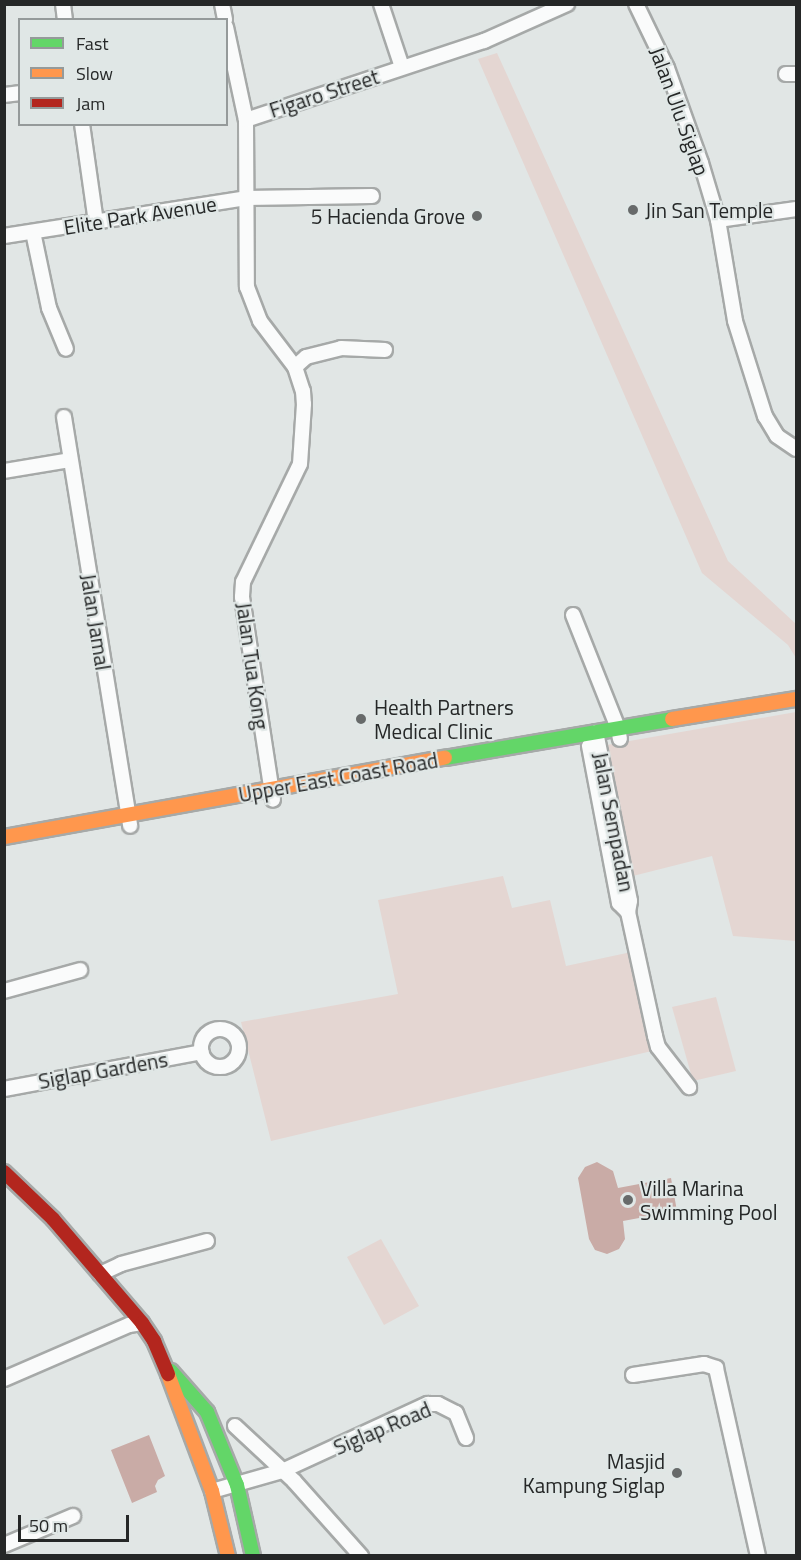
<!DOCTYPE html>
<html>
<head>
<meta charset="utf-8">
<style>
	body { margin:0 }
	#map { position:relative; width:801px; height:1560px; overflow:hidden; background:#e1e6e5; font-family:"Titillium Web",sans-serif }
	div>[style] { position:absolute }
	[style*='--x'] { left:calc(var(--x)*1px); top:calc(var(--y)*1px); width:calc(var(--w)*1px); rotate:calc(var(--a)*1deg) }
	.green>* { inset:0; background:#e4d6d2 }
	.water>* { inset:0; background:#c9aba6 }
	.roads { filter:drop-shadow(2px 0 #a6a9a8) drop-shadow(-2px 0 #a6a9a8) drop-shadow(0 2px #a6a9a8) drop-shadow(0 -2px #a6a9a8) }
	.street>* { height:14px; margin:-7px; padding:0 7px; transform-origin:7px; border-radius:7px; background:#fafbfb }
	.street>.ring { margin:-7px; padding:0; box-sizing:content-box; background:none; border:14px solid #fafbfb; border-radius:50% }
	.fast>* { height:14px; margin:-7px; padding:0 7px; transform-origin:7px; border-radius:7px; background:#63d668 }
	.slow>* { height:14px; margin:-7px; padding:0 7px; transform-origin:7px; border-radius:7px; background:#ff974d }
	.jam>* { height:14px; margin:-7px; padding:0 7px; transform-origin:7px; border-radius:7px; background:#b3261e }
	.dots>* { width:16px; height:16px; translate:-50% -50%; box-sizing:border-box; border:3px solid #e0e7e6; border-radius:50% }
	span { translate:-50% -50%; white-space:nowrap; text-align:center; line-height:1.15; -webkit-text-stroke:4.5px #e0e7e6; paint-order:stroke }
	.street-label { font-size:21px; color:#252727 }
	.poi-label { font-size:21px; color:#252727 }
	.left { translate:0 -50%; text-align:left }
	.right { translate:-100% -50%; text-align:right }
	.frame { position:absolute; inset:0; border:6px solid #252727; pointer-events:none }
	.legend { position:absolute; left:18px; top:18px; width:210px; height:108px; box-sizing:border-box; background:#e0e7e6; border:2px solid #959a9a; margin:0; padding:8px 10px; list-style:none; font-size:18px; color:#252727 }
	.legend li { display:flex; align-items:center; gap:12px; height:30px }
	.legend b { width:30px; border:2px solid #959a9a }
	.scale { position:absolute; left:18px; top:1515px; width:111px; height:27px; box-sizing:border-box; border:3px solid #252727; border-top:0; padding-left:8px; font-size:18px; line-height:21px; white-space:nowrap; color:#252727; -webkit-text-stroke:4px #e0e7e6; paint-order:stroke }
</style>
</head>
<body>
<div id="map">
	<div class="green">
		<i style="clip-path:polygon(497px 53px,728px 561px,796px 624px,796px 658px,788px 645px,702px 573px,478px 59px)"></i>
		<i style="clip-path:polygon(796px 712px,796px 941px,733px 936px,712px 856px,621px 879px,595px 747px)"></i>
		<i style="clip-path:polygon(503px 876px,512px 908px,550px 900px,566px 966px,636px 951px,656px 1050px,271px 1141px,241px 1022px,398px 994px,378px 900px)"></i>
		<i style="clip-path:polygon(716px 997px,736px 1071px,693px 1081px,672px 1007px)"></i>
		<i style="clip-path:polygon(381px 1239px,419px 1306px,384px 1325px,347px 1257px)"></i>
	</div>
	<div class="water">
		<i style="clip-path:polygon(597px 1162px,613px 1171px,618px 1188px,671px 1178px,677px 1211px,623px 1221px,625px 1239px,619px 1249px,607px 1254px,595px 1250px,589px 1239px,578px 1178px,585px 1167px)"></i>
		<i style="clip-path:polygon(149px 1435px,165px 1476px,158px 1480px,155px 1486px,157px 1492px,132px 1503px,111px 1450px)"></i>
	</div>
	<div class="roads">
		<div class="street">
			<i style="--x:63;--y:4;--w:16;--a:83"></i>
			<i style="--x:222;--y:4;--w:16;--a:79"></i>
			<i style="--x:381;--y:4;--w:66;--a:71.6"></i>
			<i style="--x:636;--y:4;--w:71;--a:64.2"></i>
			<i style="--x:667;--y:68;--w:101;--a:70.3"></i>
			<i style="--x:701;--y:163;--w:59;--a:73.4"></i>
			<i style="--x:718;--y:220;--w:102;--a:80.4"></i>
			<i style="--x:735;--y:321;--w:100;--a:72.5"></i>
			<i style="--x:765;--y:416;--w:23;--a:59"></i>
			<i style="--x:777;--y:436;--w:23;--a:34"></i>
			<i style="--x:226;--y:27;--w:95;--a:77.9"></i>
			<i style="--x:246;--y:120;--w:167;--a:89.7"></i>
			<i style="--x:247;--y:287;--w:36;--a:69"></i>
			<i style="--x:260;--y:321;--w:58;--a:52.7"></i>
			<i style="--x:295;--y:367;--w:25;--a:72"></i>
			<i style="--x:303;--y:391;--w:13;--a:86"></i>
			<i style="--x:304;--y:404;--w:60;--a:93.8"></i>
			<i style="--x:300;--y:464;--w:131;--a:115.8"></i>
			<i style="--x:243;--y:582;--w:15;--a:94"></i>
			<i style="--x:242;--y:597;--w:205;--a:81.3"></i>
			<i style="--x:786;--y:74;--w:10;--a:0"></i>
			<i style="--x:4;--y:95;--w:16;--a:-7"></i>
			<i style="--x:246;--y:120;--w:251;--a:-18.4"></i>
			<i style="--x:484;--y:41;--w:91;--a:-24"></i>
			<i style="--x:82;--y:124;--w:99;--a:81.9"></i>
			<i style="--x:718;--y:220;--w:79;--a:-8"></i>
			<i style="--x:33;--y:232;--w:78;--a:78.1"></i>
			<i style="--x:49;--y:308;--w:44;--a:67.5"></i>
			<i style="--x:4;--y:236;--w:245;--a:-8.9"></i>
			<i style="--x:246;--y:198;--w:126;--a:-0.9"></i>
			<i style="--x:295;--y:367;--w:15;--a:-42"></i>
			<i style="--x:306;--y:357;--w:36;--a:-14"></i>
			<i style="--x:341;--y:348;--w:44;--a:2.6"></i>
			<i style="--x:64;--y:417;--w:414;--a:80.8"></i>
			<i style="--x:4;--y:471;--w:67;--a:-9.5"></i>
			<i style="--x:573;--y:615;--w:122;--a:68.3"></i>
			<i style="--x:618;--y:728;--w:11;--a:80"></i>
			<i style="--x:596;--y:732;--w:172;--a:78.6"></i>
			<i style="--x:630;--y:901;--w:11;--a:100"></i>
			<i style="--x:628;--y:912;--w:127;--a:77.7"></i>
			<i style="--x:655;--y:1036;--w:11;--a:75"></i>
			<i style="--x:658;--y:1047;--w:51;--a:52.2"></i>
			<i style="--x:589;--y:746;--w:160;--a:79.2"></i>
			<i style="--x:619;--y:903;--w:13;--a:45"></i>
			<i style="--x:4;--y:991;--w:79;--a:-15.4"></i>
			<i class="ring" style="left:201px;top:1029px;width:24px;height:24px"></i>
			<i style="--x:4;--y:1089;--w:201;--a:-10.6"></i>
			<i style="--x:100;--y:1274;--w:23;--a:-25"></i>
			<i style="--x:121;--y:1264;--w:89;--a:-15"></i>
			<i style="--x:633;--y:1375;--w:72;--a:-8.8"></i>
			<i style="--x:704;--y:1364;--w:13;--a:18"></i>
			<i style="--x:716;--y:1368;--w:193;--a:77.4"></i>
			<i style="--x:4;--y:1379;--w:136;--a:-23.4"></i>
			<i style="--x:129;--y:1325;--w:13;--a:-9"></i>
			<i style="--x:235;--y:1426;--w:81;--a:43"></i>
			<i style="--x:294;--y:1481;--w:101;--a:48.2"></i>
			<i style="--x:212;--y:1491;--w:73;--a:-15.9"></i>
			<i style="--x:282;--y:1471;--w:161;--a:-24.7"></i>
			<i style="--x:428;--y:1404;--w:10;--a:0"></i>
			<i style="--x:438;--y:1404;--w:20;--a:27"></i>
			<i style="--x:456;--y:1413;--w:27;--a:68"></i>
			<i style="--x:4;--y:1545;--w:75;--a:-22.8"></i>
		</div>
		<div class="fast">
			<i style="--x:445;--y:758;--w:230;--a:-9.7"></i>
			<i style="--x:171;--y:1371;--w:55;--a:48.7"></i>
			<i style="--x:207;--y:1412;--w:79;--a:67.7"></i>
			<i style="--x:237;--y:1485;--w:73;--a:77.3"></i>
		</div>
		<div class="slow">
			<i style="--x:672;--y:719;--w:126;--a:-9.2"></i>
			<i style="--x:4;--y:837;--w:448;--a:-10.2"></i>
			<i style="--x:168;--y:1374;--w:125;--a:69.4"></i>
			<i style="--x:212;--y:1491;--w:67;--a:76.2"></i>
		</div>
		<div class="jam">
			<i style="--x:4;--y:1172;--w:68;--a:43.8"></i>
			<i style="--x:53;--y:1219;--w:137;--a:49.4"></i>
			<i style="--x:142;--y:1323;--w:22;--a:56"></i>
			<i style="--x:154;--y:1341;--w:36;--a:67"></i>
		</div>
	</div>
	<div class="dots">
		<i style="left:633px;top:210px;background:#676a6a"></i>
		<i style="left:477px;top:216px;background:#676a6a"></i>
		<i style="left:361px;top:719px;background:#676a6a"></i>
		<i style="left:628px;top:1200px;background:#676a6a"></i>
		<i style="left:677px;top:1473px;background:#676a6a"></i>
	</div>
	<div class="street-label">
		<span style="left:324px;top:93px;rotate:-18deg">Figaro Street</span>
		<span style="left:680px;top:111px;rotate:70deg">Jalan Ulu Siglap</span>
		<span style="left:140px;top:215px;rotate:-9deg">Elite Park Avenue</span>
		<span style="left:96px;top:622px;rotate:81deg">Jalan Jamal</span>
		<span style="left:253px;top:666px;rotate:82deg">Jalan Tua Kong</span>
		<span style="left:338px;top:777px;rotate:-10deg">Upper East Coast Road</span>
		<span style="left:614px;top:822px;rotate:79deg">Jalan Sempadan</span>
		<span style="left:103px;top:1070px;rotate:-10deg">Siglap Gardens</span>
		<span style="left:382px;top:1428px;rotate:-23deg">Siglap Road</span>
	</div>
	<div class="poi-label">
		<span class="left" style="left:645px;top:210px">Jin San Temple</span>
		<span class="right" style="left:465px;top:216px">5 Hacienda Grove</span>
		<span class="left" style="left:374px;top:719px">Health Partners<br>Medical Clinic</span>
		<span class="left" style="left:640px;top:1200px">Villa Marina<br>Swimming Pool</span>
		<span class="right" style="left:665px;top:1473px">Masjid<br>Kampung Siglap</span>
	</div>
	<div class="frame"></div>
	<ul class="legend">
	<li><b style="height:8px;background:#63d668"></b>Fast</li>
	<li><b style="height:8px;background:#ff974d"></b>Slow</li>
	<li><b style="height:8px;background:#b3261e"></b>Jam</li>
	</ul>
	<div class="scale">50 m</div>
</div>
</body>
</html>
